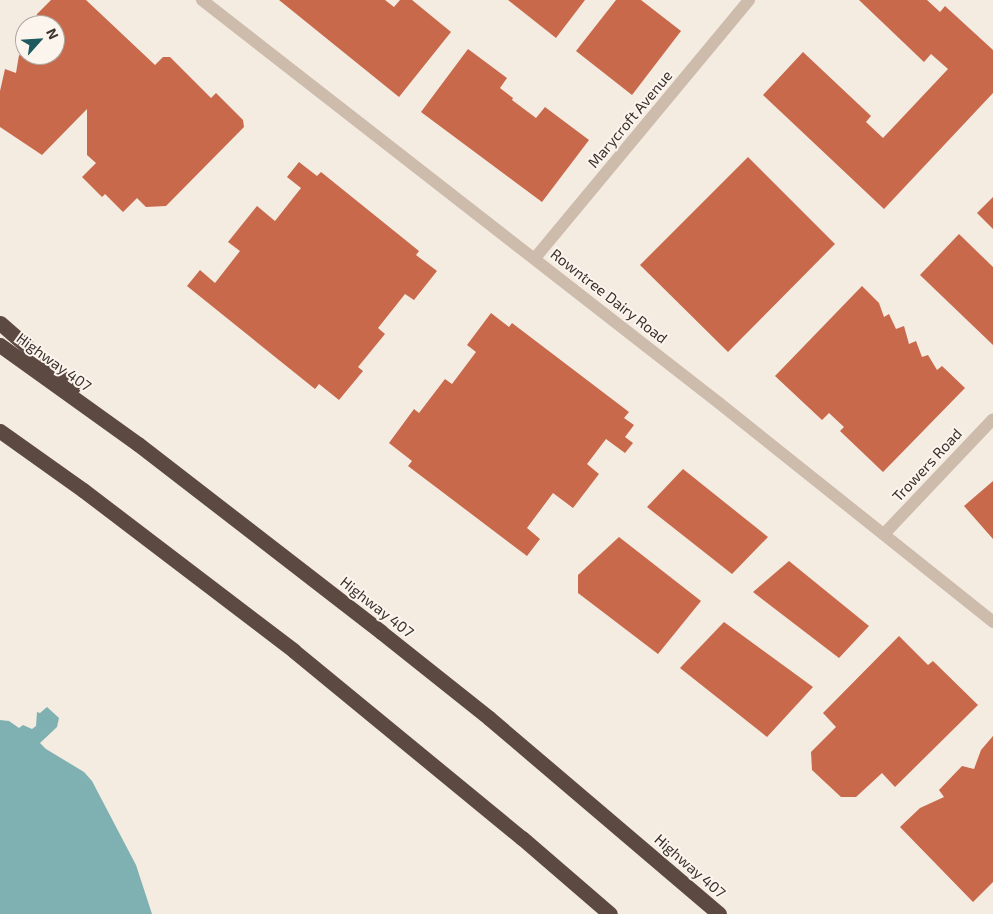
<!DOCTYPE html>
<html>
<head>
<meta charset="utf-8">
<style>
	body { margin:0 }
	#map { position:relative; width:993px; height:914px; overflow:hidden; background:#f4ebe1; font-family:"Exo 2",sans-serif }
	div>[style] { position:absolute }
	[style*='--x'] { left:calc(var(--x)*1px); top:calc(var(--y)*1px); width:calc(var(--w)*1px); rotate:calc(var(--a)*1deg) }
	.water>* { inset:0; background:#7fb0b2 }
	.building>* { inset:0; background:#c8694b }
	.minor>* { height:12px; margin:-6px; padding:0 6px; transform-origin:6px; border-radius:6px; background:#cdbbac }
	.motorway>* { height:15px; margin:-7.5px; padding:0 7.5px; transform-origin:7.5px; border-radius:7.5px; background:#5c4a42 }
	span { translate:-50% -50%; white-space:nowrap; text-align:center; line-height:1.15; -webkit-text-stroke:4px #fbf5ee; paint-order:stroke }
	.street-label { font-size:15px; color:#3b302b }
	.north { position:absolute; left:15px; top:15px; width:50px; height:50px; box-sizing:border-box; background:#fbf5ee; border:1px solid #aea6a0; border-radius:50%; rotate:64deg; font-size:14px; font-weight:700; line-height:20px; text-align:center; color:#3b302b }
	.north::after { content:''; display:block; margin:auto; width:18px; height:22px; background:#1f5a5e; clip-path:polygon(50% 0,100% 100%,50% 72%,0 100%) }
</style>
</head>
<body>
<div id="map">
	<div class="water">
		<i style="clip-path:polygon(47px 707px,59px 718px,57px 727px,40px 743px,46px 749px,84px 772px,92px 781px,136px 865px,152px 914px,0 914px,0 720px,9px 721px,19px 728px,23px 725px,32px 729px,36px 726px,37px 712px,40px 713px)"></i>
	</div>
	<div class="building">
		<i style="clip-path:polygon(51px 0,86px 0,155px 65px,163px 57px,170px 57px,211px 98px,216px 93px,243px 120px,244px 127px,166px 206px,146px 207px,137px 198px,123px 212px,105px 194px,102px 197px,82px 177px,96px 163px,87px 155px,87px 109px,42px 155px,0 127px,0 91px,5px 69px,16px 73px,19px 55px,29px 58px,30px 55px,55px 55px,55px 25px,35px 25px,37px 14px)"></i>
		<i style="clip-path:polygon(279px 0,385px 0,394px 7px,400px 0,412px 0,451px 32px,399px 97px)"></i>
		<i style="clip-path:polygon(508px 0,585px 0,556px 38px)"></i>
		<i style="clip-path:polygon(616px 0,641px 0,681px 31px,632px 95px,576px 51px)"></i>
		<i style="clip-path:polygon(859px 0,927px 0,940px 12px,945px 6px,993px 50px,993px 93px,884px 209px,763px 95px,803px 52px,871px 116px,866px 122px,883px 138px,948px 69px,931px 54px,924px 62px)"></i>
		<i style="clip-path:polygon(468px 49px,507px 78px,500px 88px,513px 98px,512px 100px,536px 118px,545px 107px,589px 140px,542px 202px,421px 112px)"></i>
		<i style="clip-path:polygon(748px 157px,835px 244px,728px 352px,640px 265px)"></i>
		<i style="clip-path:polygon(299px 162px,317px 176px,321px 172px,419px 251px,416px 255px,437px 271px,414px 300px,405px 294px,378px 328px,385px 334px,358px 367px,363px 371px,339px 400px,319px 384px,315px 389px,187px 286px,200px 270px,215px 283px,240px 251px,228px 242px,257px 206px,275px 221px,301px 188px,287px 177px)"></i>
		<i style="clip-path:polygon(993px 197px,993px 229px,977px 213px)"></i>
		<i style="clip-path:polygon(959px 234px,993px 267px,993px 345px,920px 275px)"></i>
		<i style="clip-path:polygon(862px 286px,879px 303px,884px 317px,889px 314px,896px 329px,904px 326px,909px 344px,916px 341px,922px 357px,928px 355px,937px 370px,942px 366px,965px 388px,883px 472px,840px 431px,844px 427px,829px 413px,822px 420px,775px 376px)"></i>
		<i style="clip-path:polygon(491px 313px,509px 327px,512px 323px,629px 412px,624px 418px,634px 425px,625px 437px,633px 443px,625px 453px,606px 439px,587px 464px,599px 474px,573px 508px,553px 493px,527px 528px,540px 539px,527px 556px,408px 466px,412px 461px,389px 443px,414px 409px,419px 413px,445px 379px,452px 384px,476px 352px,467px 345px)"></i>
		<i style="clip-path:polygon(683px 469px,768px 537px,732px 574px,647px 507px)"></i>
		<i style="clip-path:polygon(993px 481px,993px 539px,964px 506px)"></i>
		<i style="clip-path:polygon(619px 537px,701px 601px,658px 654px,578px 593px,578px 575px)"></i>
		<i style="clip-path:polygon(789px 561px,869px 626px,839px 658px,753px 592px)"></i>
		<i style="clip-path:polygon(724px 622px,813px 687px,767px 737px,680px 668px)"></i>
		<i style="clip-path:polygon(899px 636px,928px 665px,933px 661px,978px 705px,895px 787px,882px 773px,856px 797px,841px 797px,812px 770px,811px 752px,836px 727px,823px 713px)"></i>
		<i style="clip-path:polygon(993px 736px,993px 882px,973px 902px,900px 827px,920px 808px,944px 797px,939px 790px,962px 766px,974px 769px,981px 750px)"></i>
	</div>
	<div class="minor">
		<i style="--x:202;--y:0;--w:656;--a:37.94"></i>
		<i style="--x:719;--y:403;--w:351;--a:38.6"></i>
		<i style="--x:535;--y:258;--w:335;--a:-50.3"></i>
		<i style="--x:884;--y:534;--w:158;--a:-46.5"></i>
	</div>
	<div class="motorway">
		<i style="--x:0;--y:323;--w:97;--a:41.2"></i>
		<i style="--x:0;--y:345;--w:170;--a:35.7"></i>
		<i style="--x:138;--y:444;--w:307;--a:37.7"></i>
		<i style="--x:381;--y:632;--w:138;--a:38.5"></i>
		<i style="--x:489;--y:718;--w:302;--a:40.4"></i>
		<i style="--x:0;--y:431;--w:102;--a:35.4"></i>
		<i style="--x:83;--y:490;--w:265;--a:37.3"></i>
		<i style="--x:294;--y:651;--w:295;--a:39.4"></i>
		<i style="--x:522;--y:838;--w:116;--a:40.8"></i>
	</div>
	<div class="street-label">
		<span style="left:630px;top:119px;rotate:-50deg">Marycroft Avenue</span>
		<span style="left:609px;top:296px;rotate:38deg">Rowntree Dairy Road</span>
		<span style="left:54px;top:362px;rotate:36deg">Highway 407</span>
		<span style="left:927px;top:465px;rotate:-47deg">Trowers Road</span>
		<span style="left:377px;top:607px;rotate:38deg">Highway 407</span>
		<span style="left:690px;top:866px;rotate:41deg">Highway 407</span>
	</div>
	<div class="north">N</div>
</div>
</body>
</html>
